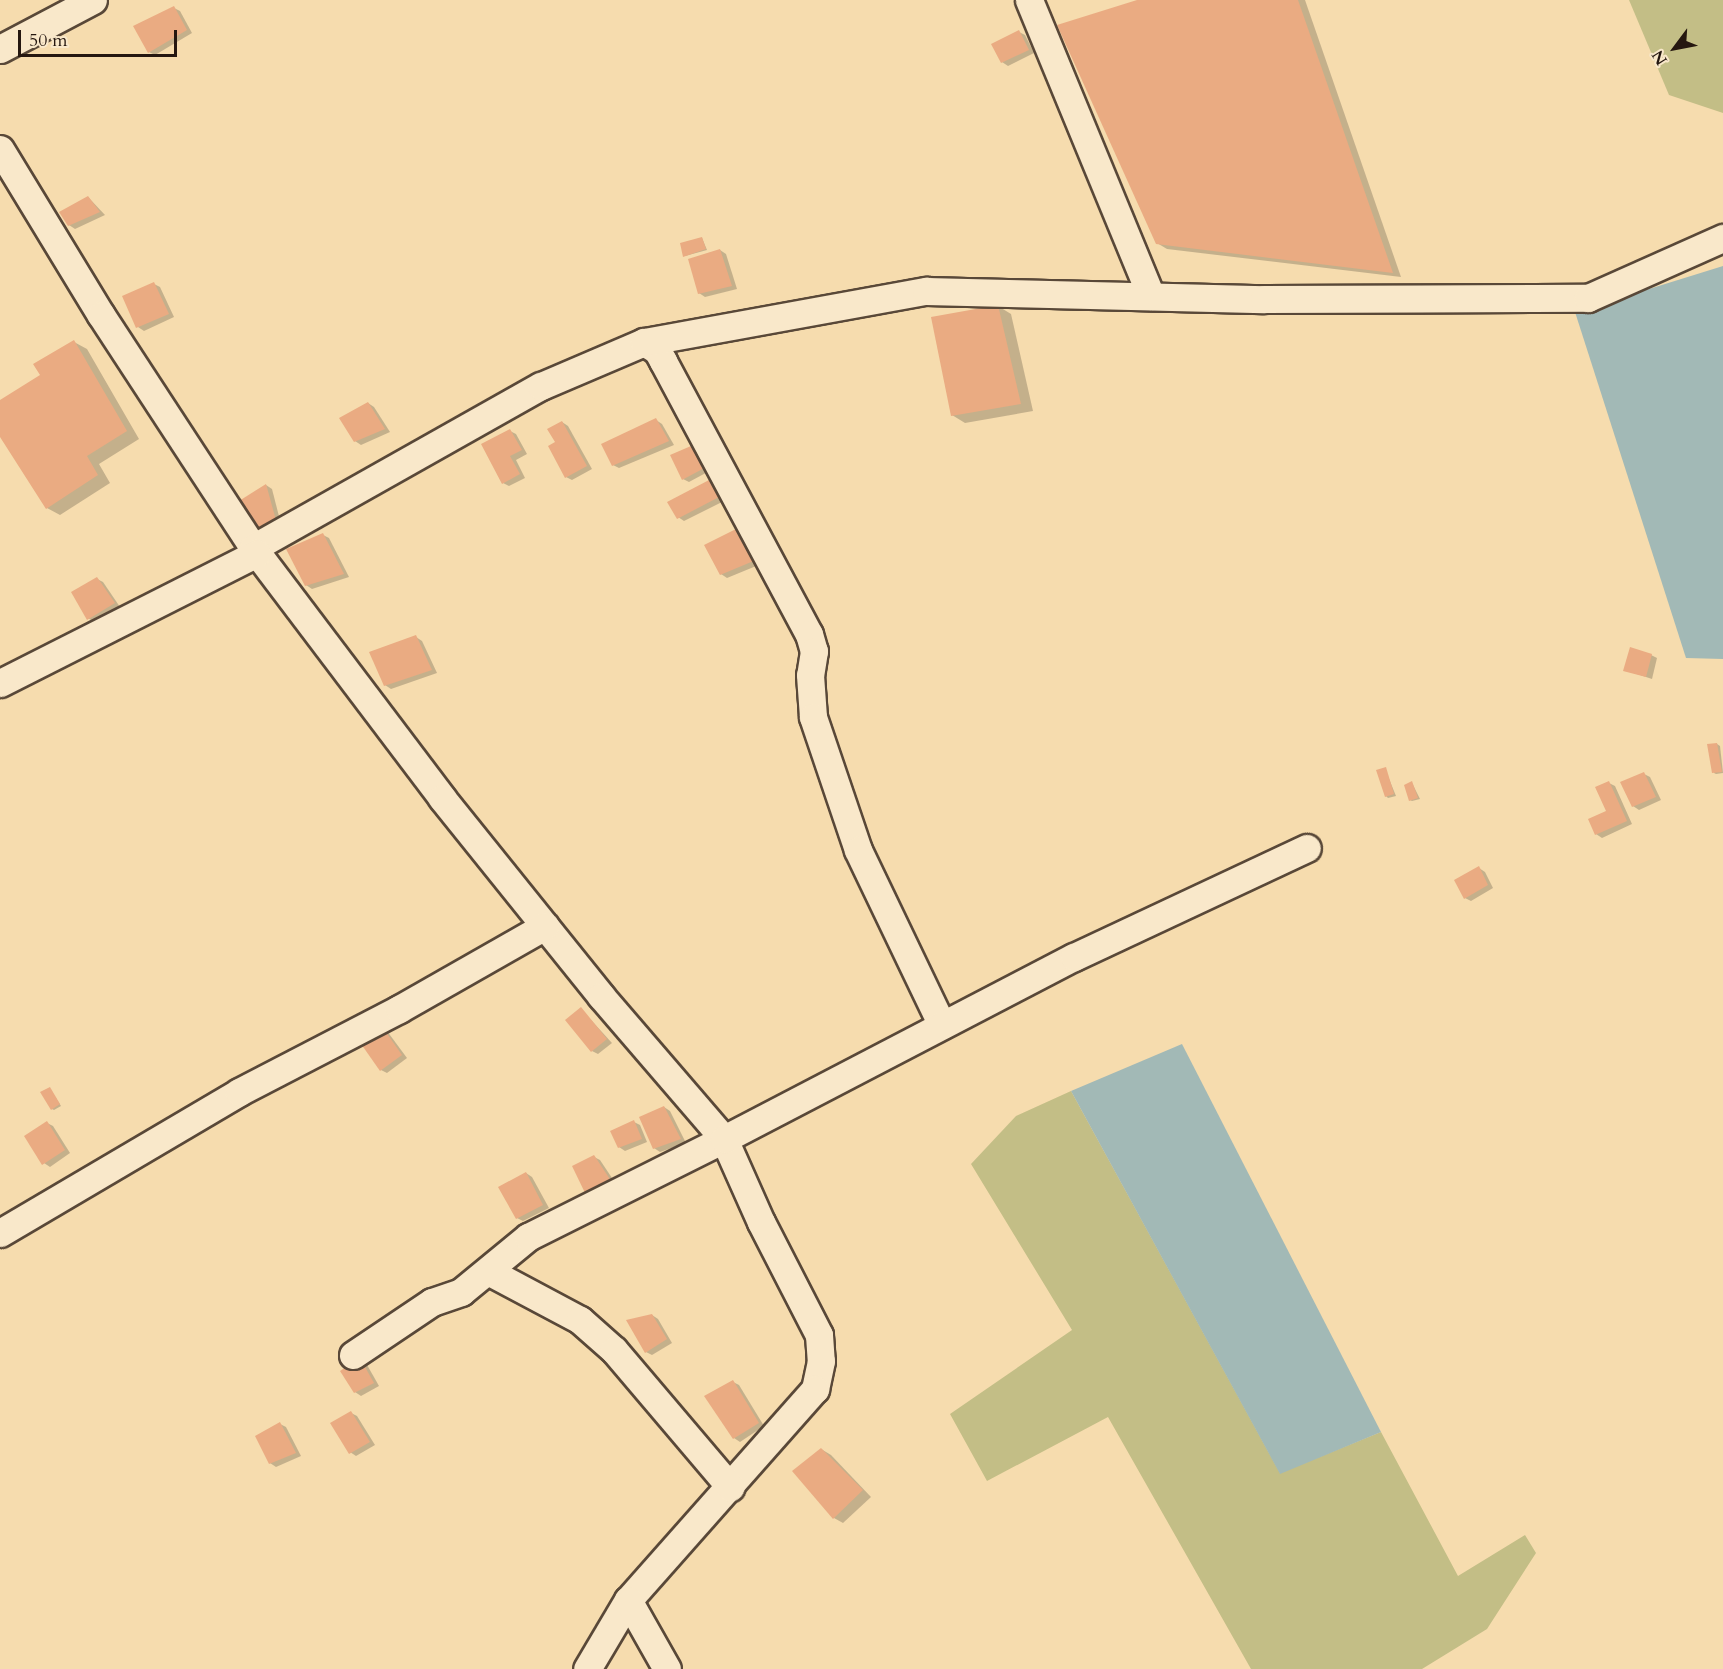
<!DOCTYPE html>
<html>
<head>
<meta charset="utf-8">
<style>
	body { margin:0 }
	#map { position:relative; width:1723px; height:1669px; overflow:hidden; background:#f6dcae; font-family:Cardo,serif }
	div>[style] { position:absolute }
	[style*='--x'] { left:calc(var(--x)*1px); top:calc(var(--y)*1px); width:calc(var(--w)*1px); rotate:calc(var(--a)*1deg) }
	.green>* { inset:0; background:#c3be86 }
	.water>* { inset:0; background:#a2b9b6 }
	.shadow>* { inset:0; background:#0003 }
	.building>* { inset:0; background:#eaab82 }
	.roads { filter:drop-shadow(2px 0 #594838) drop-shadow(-2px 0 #594838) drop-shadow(0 2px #594838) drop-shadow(0 -2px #594838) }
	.minor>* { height:27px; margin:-13.5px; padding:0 13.5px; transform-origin:13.5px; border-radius:13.5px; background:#f9e8ca }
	span { translate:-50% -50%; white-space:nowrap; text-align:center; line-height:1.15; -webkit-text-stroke:6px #f9e8ca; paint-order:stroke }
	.north { position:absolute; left:1645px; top:18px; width:60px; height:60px; -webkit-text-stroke:4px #f9e8ca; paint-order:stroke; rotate:238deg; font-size:16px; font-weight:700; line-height:24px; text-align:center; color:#251710 }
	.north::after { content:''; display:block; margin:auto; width:21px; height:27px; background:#251710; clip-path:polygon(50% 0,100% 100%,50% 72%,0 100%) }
	.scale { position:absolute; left:18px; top:30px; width:159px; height:27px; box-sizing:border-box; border:3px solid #251710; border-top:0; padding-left:8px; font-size:18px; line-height:21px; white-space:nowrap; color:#251710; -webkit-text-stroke:4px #f9e8ca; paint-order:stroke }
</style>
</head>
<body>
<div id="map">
	<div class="green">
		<i style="clip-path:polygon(1629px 0,1723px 0,1723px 113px,1669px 95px)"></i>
		<i style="clip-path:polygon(1071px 1091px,1280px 1473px,1381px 1432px,1458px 1576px,1525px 1535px,1536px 1553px,1487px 1629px,1422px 1669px,1251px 1669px,1108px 1417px,987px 1481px,950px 1414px,1072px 1330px,971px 1164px,1016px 1116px)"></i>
	</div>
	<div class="water">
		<i style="clip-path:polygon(1723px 266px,1723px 659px,1686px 658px,1575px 312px)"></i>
		<i style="clip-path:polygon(1182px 1044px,1381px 1432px,1280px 1474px,1071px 1091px)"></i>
	</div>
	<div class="shadow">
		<i style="clip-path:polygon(1142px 0,1305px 0,1401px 277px,1167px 249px,1157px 243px)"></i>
		<i style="clip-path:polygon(174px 8px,180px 11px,192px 33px,155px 55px,149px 52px)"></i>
		<i style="clip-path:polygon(1019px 32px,1025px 35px,1034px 53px,1008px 66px,1002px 62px)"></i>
		<i style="clip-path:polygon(88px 197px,105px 215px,75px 229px,69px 225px)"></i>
		<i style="clip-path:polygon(702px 238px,707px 250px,685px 256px)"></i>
		<i style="clip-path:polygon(720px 250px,726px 254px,737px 289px,705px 297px,699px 293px)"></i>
		<i style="clip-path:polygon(154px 284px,160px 287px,174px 317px,144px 331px,138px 327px)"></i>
		<i style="clip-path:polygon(998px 306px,1011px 314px,1033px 411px,965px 423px,952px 415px)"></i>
		<i style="clip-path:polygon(74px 342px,87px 349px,139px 439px,99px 464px,110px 483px,60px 515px,47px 508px,0 434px,0 402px,42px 376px)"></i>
		<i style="clip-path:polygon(368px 403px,374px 407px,390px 432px,361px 445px,355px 441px)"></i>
		<i style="clip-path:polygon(656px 420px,662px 424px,674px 445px,619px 468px,613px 465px)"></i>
		<i style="clip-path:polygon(562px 422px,568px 426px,592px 469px,572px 480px,566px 477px,557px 443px)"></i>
		<i style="clip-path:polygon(510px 431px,516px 434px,527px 454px,516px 460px,525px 478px,509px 486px,503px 483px)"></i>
		<i style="clip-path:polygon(704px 448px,715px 468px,689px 482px,683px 479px)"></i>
		<i style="clip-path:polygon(712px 484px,722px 502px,684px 521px,678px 517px)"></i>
		<i style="clip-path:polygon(266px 485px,272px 489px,282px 528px,269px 545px)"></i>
		<i style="clip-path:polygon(738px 530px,761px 564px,727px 578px,721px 574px)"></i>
		<i style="clip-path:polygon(323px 535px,329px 538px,349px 577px,312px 589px,306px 585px)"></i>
		<i style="clip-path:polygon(97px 579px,103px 582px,120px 607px,94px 622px,88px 618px)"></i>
		<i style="clip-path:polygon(416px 637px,422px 641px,437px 673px,391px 689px,385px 685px)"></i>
		<i style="clip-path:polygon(1651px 655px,1657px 658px,1652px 679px,1625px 670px)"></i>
		<i style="clip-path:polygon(1717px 744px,1720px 746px,1723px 773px,1716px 774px,1714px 773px)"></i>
		<i style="clip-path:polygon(1385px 769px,1396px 796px,1388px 798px,1386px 796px)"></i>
		<i style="clip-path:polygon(1644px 774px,1650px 777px,1661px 800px,1639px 810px,1633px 806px)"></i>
		<i style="clip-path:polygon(1412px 783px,1420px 799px,1412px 801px,1410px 800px)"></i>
		<i style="clip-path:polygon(1609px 783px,1615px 786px,1632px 824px,1602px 838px,1596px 834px,1590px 820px,1608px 812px)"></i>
		<i style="clip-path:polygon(1479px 868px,1485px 872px,1493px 888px,1471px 901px,1465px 898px)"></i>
		<i style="clip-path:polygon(581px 1009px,612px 1043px,598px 1054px,592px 1051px)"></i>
		<i style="clip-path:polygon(381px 1027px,387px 1031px,407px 1058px,387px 1073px,381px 1070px)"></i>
		<i style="clip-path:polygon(50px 1089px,61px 1106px,54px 1110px,52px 1109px)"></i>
		<i style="clip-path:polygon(664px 1107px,670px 1111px,686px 1143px,660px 1152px,654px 1148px)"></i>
		<i style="clip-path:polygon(634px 1122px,640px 1125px,647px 1142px,625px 1151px,619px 1147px)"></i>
		<i style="clip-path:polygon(47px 1123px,53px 1126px,70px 1153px,50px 1167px,44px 1163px)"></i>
		<i style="clip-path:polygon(594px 1157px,600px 1160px,620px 1190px,574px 1167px)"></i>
		<i style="clip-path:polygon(526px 1173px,532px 1177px,549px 1208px,523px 1221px,517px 1218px)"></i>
		<i style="clip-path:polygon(652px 1315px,658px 1319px,672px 1343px,652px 1355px,646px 1352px)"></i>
		<i style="clip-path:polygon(360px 1360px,366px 1363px,379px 1386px,361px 1396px,355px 1392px)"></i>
		<i style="clip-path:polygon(733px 1382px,739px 1385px,764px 1426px,740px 1442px,734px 1438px,706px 1396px)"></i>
		<i style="clip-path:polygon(351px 1413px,357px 1416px,375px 1445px,356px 1456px,350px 1452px)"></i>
		<i style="clip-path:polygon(280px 1424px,286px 1427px,301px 1456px,276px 1467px,270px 1463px)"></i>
		<i style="clip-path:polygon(821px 1449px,831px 1455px,871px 1497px,843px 1523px,834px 1518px)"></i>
	</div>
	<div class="building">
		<i style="clip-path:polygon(1137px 0,1298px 0,1393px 273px,1156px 244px,1057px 25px)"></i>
		<i style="clip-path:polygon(174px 6px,187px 30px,148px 53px,133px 26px)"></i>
		<i style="clip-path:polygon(1019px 30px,1029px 50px,1001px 63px,991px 44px)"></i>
		<i style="clip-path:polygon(88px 196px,100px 212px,68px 226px,59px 212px)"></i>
		<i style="clip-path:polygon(702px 237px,706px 249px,683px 257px,680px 243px)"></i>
		<i style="clip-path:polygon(720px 249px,732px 286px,698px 294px,688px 259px)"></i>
		<i style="clip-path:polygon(154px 282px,169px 314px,136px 328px,122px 296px)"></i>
		<i style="clip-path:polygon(998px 305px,1021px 404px,951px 416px,931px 317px)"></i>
		<i style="clip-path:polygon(74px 340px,127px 431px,87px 456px,98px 475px,46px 509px,0 437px,0 400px,40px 375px,33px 364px)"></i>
		<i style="clip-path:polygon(368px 402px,385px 429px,354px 442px,339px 418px)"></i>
		<i style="clip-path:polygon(656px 418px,669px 441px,612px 466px,601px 444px)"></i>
		<i style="clip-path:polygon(562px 421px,587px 466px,565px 478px,548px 446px,555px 442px,547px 429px)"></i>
		<i style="clip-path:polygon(510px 429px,522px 450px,510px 456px,520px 474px,502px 484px,481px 444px)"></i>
		<i style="clip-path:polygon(698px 443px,710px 465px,682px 480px,670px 455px)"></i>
		<i style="clip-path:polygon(711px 479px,721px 496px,677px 519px,667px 502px)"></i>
		<i style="clip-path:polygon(266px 484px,277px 524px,263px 543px,239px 501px)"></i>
		<i style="clip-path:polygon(738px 528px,756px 560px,720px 575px,704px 545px)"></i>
		<i style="clip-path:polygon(323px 533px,344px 574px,305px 586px,286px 549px)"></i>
		<i style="clip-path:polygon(97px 577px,115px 603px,87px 620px,71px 592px)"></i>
		<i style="clip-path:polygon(416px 635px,432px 670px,384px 686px,369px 652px)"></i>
		<i style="clip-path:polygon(1630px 647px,1652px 654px,1646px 677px,1623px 671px)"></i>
		<i style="clip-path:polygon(1717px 743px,1722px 772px,1712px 773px,1707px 744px)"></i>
		<i style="clip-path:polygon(1386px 767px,1394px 794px,1385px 797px,1376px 770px)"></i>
		<i style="clip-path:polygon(1644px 772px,1656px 797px,1632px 807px,1620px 782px)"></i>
		<i style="clip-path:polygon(1412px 781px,1418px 798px,1409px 801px,1404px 785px)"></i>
		<i style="clip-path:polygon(1609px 781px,1627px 821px,1595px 835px,1588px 819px,1606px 811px,1595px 787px)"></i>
		<i style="clip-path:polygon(1479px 866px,1488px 885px,1464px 899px,1454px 880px)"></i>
		<i style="clip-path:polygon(581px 1007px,607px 1039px,591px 1052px,565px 1020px)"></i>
		<i style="clip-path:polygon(381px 1025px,402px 1055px,380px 1071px,359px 1041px)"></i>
		<i style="clip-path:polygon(50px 1087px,60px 1104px,51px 1110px,40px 1092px)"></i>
		<i style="clip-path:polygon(664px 1106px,681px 1139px,653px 1149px,639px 1117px)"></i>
		<i style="clip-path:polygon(634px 1120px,642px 1139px,618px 1148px,610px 1131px)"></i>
		<i style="clip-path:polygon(47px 1121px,65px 1150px,42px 1165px,24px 1136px)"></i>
		<i style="clip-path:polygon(594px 1155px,615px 1187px,587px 1197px,572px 1166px)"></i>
		<i style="clip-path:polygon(526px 1172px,543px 1205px,516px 1219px,498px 1187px)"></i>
		<i style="clip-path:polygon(652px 1314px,667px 1339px,645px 1353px,626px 1320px)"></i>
		<i style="clip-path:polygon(360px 1358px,374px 1383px,354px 1393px,340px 1371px)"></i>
		<i style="clip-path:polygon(733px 1380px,759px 1423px,733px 1439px,704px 1396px)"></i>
		<i style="clip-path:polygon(351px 1411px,370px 1442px,349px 1454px,330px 1423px)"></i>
		<i style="clip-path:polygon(280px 1422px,296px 1453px,269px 1464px,255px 1436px)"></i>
		<i style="clip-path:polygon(821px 1448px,863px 1490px,833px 1519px,792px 1471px)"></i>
	</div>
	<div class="roads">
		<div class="minor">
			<i style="--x:1029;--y:0;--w:320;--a:67.6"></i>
			<i style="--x:0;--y:49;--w:105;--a:-27.8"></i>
			<i style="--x:0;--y:149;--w:194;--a:58.7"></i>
			<i style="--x:101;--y:315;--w:285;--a:56.8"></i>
			<i style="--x:257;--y:553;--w:307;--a:52.9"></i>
			<i style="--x:442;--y:798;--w:254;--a:51.2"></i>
			<i style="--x:601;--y:996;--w:189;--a:49.3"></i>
			<i style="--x:724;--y:1139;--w:91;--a:66"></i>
			<i style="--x:761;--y:1222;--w:127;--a:62.8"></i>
			<i style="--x:819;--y:1335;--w:26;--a:86"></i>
			<i style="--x:821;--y:1361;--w:29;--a:102"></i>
			<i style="--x:815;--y:1389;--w:282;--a:131.5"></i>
			<i style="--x:628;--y:1600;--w:80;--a:120.7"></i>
			<i style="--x:644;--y:342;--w:15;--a:32"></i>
			<i style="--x:657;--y:350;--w:13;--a:61"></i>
			<i style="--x:663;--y:361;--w:310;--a:61.9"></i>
			<i style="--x:809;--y:634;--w:18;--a:74"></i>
			<i style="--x:814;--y:651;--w:24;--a:99"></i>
			<i style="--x:810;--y:675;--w:42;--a:85.9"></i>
			<i style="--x:813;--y:717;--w:140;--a:71.3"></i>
			<i style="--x:858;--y:850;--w:194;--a:64.4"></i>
			<i style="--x:253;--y:548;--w:330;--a:-29.4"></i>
			<i style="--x:541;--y:386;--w:112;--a:-23.1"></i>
			<i style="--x:644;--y:342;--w:287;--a:-10.3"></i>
			<i style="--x:926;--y:291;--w:338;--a:1.4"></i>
			<i style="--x:1264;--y:299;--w:324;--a:-0.2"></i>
			<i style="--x:1588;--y:298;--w:148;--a:-24"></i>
			<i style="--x:0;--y:683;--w:288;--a:-26.8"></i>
			<i style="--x:0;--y:1233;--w:277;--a:-30.5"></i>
			<i style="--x:239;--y:1092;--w:180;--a:-27.4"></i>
			<i style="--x:399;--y:1009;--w:168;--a:-29.6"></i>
			<i style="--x:488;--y:1271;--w:104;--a:28"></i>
			<i style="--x:580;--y:1320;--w:45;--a:41.4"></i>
			<i style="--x:614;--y:1350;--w:180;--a:49.7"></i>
			<i style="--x:353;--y:1355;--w:95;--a:-33.9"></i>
			<i style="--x:432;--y:1302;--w:31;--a:-19"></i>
			<i style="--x:461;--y:1292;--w:87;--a:-39.4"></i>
			<i style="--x:528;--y:1237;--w:219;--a:-26.6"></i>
			<i style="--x:724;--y:1139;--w:394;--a:-27.5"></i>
			<i style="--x:1074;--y:957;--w:257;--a:-25.1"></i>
			<i style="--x:628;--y:1600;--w:79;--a:60.5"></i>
		</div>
	</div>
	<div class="north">N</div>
	<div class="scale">50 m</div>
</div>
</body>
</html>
